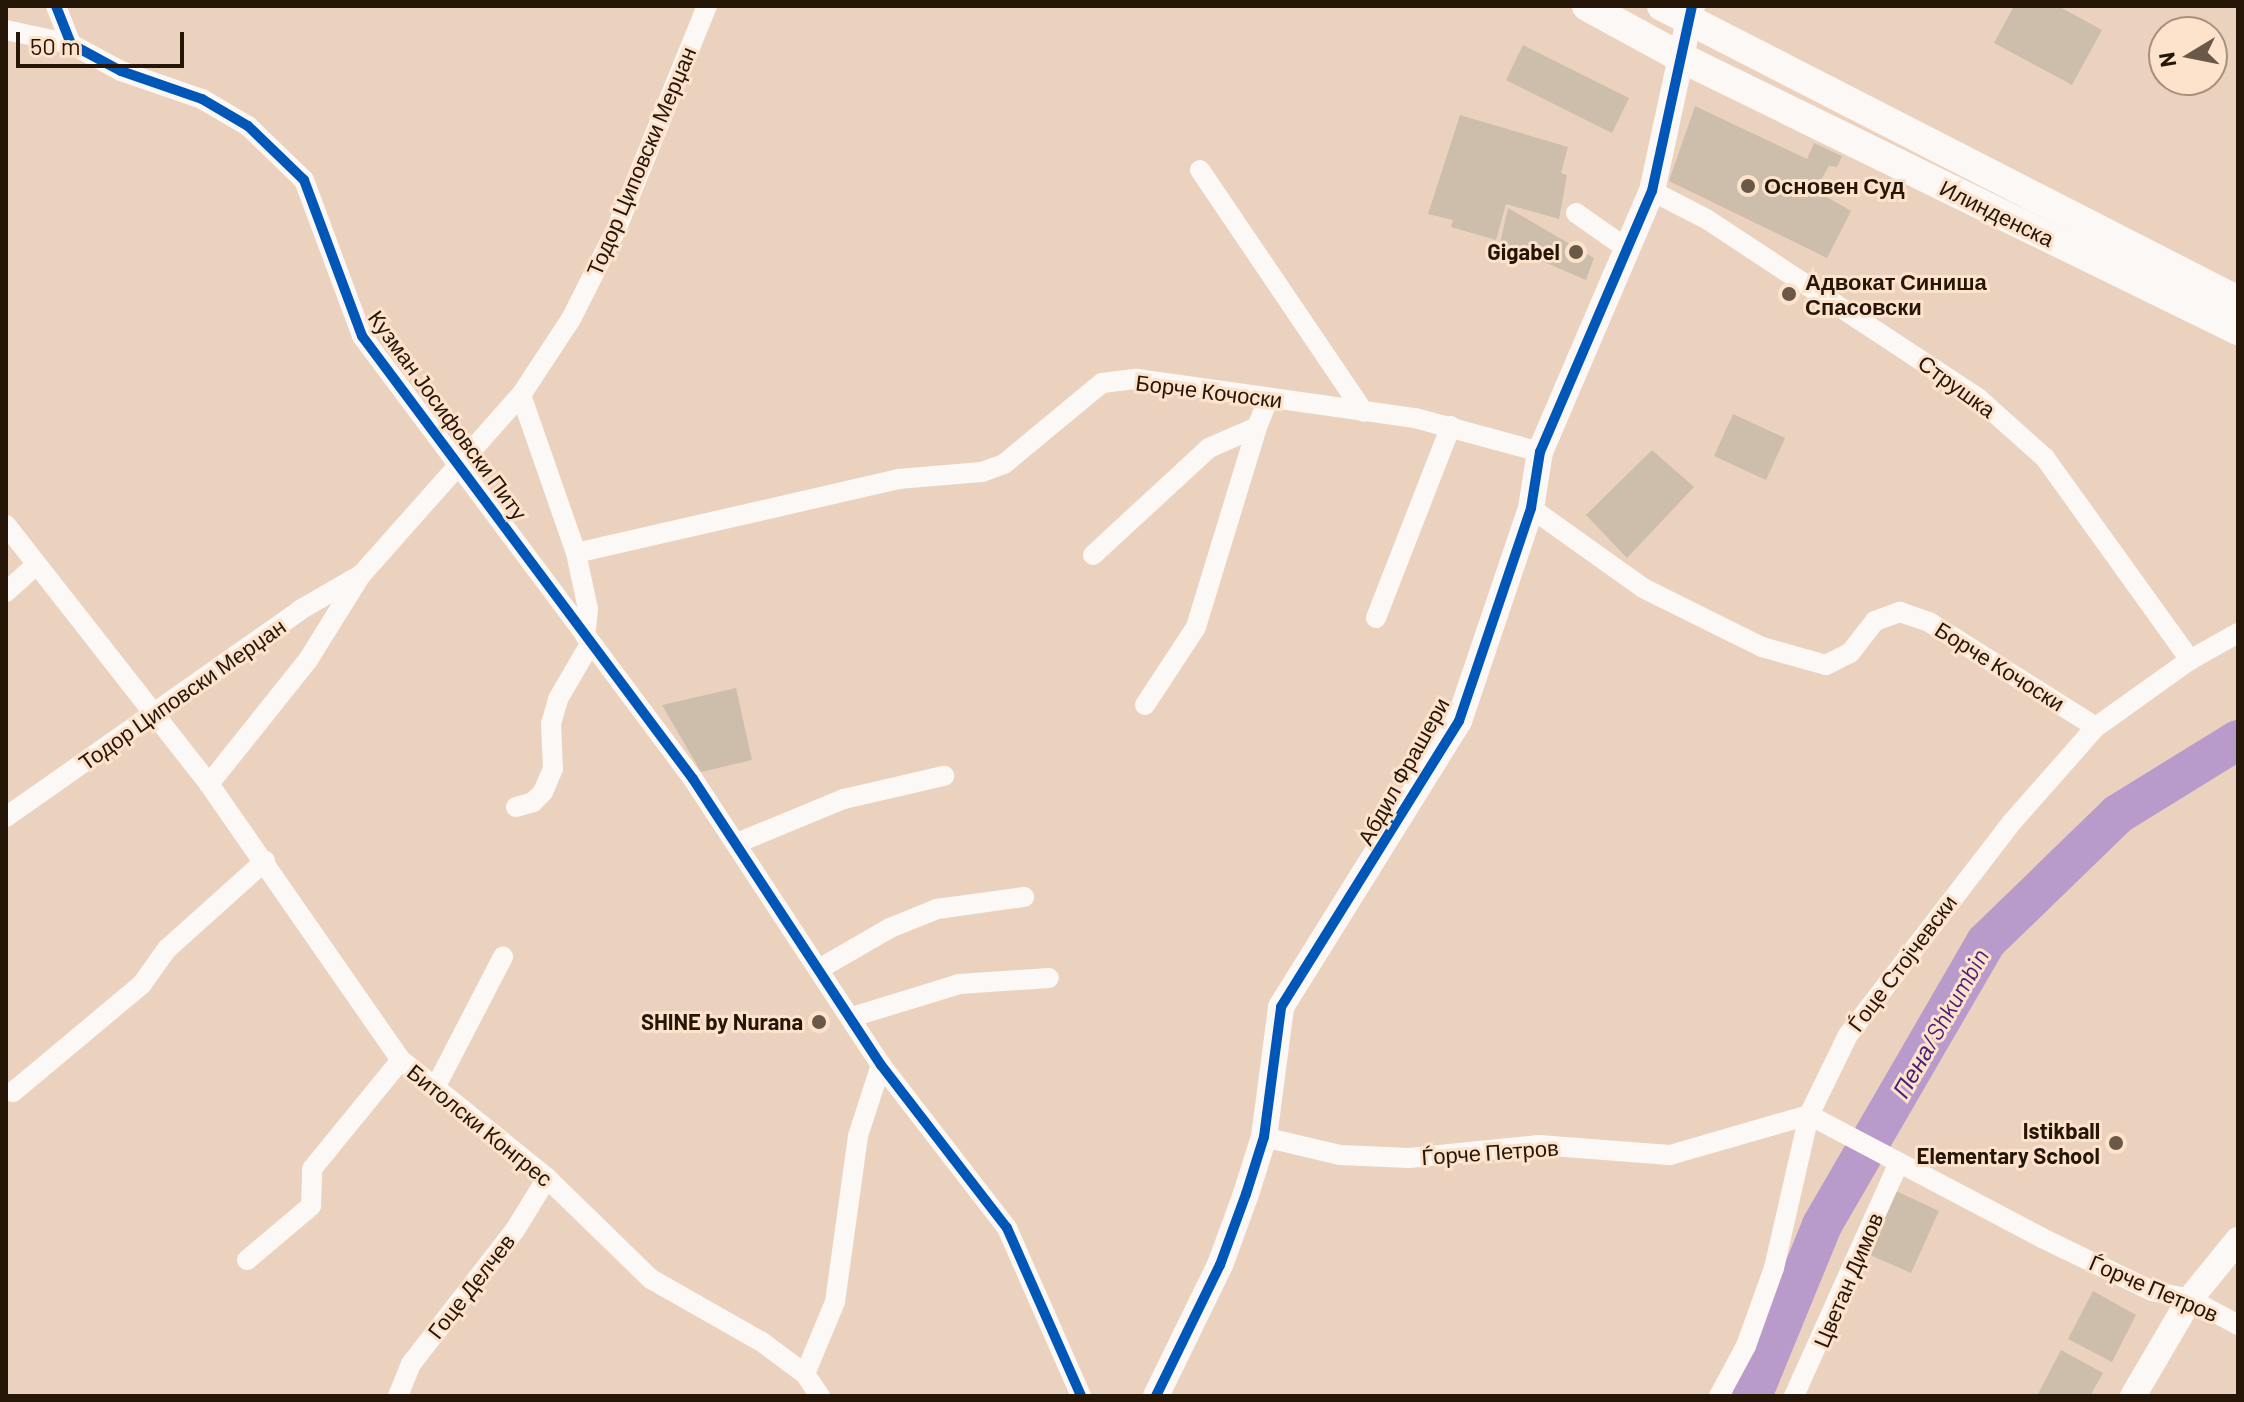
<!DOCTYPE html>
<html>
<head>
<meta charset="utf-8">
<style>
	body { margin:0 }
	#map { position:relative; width:2244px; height:1402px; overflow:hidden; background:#ebd2be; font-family:Barlow,sans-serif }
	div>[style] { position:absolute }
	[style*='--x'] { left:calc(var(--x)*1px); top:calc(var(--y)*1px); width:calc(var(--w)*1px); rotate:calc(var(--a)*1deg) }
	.river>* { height:40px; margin:-20px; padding:0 20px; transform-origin:20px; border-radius:20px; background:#b99bcb }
	.building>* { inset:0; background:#cdbdab }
	.minor>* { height:20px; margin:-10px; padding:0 10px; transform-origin:10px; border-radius:10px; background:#fcf8f5 }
	.tertiary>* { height:26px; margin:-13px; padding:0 13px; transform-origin:13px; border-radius:13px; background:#fcf8f5 }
	.secondary>* { height:30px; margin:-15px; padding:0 15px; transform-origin:15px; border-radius:15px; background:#fcf8f5 }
	.cycleway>* { height:10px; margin:-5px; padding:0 5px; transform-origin:5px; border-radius:5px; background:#0057b8 }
	.dots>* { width:22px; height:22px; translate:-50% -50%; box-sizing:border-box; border:4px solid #fde3cc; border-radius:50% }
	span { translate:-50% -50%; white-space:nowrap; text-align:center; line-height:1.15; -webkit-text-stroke:6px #fde3cc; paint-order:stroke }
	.street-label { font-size:22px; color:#251608 }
	.poi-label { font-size:22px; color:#251608; font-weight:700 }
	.left { translate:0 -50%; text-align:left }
	.right { translate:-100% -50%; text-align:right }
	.water-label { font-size:24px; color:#4c1e7a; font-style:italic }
	.frame { position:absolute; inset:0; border:8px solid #251608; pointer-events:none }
	.north { position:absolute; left:2148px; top:16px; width:80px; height:80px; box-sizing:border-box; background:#fde3cc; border:2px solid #a7917e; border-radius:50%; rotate:260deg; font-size:22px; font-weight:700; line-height:32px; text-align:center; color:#251608 }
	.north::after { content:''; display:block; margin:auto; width:28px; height:36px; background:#6a5848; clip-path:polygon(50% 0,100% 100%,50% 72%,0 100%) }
	.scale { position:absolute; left:16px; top:32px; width:168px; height:36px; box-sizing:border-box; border:4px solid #251608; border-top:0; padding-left:10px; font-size:24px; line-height:28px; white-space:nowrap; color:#251608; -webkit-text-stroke:6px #fde3cc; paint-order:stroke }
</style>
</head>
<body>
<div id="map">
	<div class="river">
		<i style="--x:1752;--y:1396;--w:185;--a:-67.7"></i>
		<i style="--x:1822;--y:1225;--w:327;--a:-59.9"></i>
		<i style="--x:1986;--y:942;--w:184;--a:-44.1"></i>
		<i style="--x:2118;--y:814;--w:141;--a:-31.7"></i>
	</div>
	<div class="building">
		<i style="clip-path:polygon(2014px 6px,2058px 6px,2102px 30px,2072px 85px,1994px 43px)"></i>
		<i style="clip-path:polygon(1523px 45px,1629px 98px,1612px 133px,1506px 80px)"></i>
		<i style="clip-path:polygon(1695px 106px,1807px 159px,1814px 143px,1842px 156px,1837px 167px,1829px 166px,1815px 190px,1851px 211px,1827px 258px,1669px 181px)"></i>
		<i style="clip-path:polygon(1460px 115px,1568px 147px,1561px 173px,1567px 175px,1559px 219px,1506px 204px,1496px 240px,1451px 227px,1453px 220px,1428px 214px)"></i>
		<i style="clip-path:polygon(1508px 208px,1594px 258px,1586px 280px,1500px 243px)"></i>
		<i style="clip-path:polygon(1733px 414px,1785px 438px,1766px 480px,1714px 456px)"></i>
		<i style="clip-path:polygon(1652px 450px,1694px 487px,1627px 558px,1586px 515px)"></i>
		<i style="clip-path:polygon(736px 688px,752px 760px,701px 772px,662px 705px)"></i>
		<i style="clip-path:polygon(1896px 1191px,1939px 1211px,1911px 1273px,1868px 1254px)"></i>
		<i style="clip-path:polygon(2093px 1291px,2136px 1315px,2112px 1362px,2068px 1339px)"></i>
		<i style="clip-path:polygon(2061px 1350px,2103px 1373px,2090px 1396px,2037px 1396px)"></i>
	</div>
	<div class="minor">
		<i style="--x:56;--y:6;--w:41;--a:68.5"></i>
		<i style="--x:71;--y:44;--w:57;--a:28.4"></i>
		<i style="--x:121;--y:71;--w:86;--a:19.1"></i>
		<i style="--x:202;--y:99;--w:53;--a:30.4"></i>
		<i style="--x:248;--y:126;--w:78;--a:44"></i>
		<i style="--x:304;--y:180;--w:166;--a:69.6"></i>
		<i style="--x:362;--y:336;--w:553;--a:53.23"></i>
		<i style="--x:693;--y:779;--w:342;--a:56.7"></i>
		<i style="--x:881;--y:1065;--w:206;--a:52.3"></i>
		<i style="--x:1007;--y:1228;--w:184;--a:66.2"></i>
		<i style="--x:6;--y:30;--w:66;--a:12.2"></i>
		<i style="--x:1200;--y:170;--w:292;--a:55.9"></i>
		<i style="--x:1652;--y:191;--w:63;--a:27.4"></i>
		<i style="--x:1708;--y:220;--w:325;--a:33.4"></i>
		<i style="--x:1979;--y:399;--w:89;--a:41.8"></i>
		<i style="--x:2045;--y:458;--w:249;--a:54.3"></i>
		<i style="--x:1576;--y:213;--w:61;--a:35"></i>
		<i style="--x:521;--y:395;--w:167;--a:70.8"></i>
		<i style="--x:576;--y:553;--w:57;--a:77.9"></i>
		<i style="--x:588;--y:609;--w:27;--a:96"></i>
		<i style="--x:1531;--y:508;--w:138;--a:35.5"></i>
		<i style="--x:1643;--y:588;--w:133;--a:26.4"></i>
		<i style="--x:1762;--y:647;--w:66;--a:15.7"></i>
		<i style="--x:1826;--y:665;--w:27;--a:-27"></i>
		<i style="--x:1850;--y:653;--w:41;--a:-52"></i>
		<i style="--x:1875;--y:621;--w:27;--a:-20"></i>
		<i style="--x:1900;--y:612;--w:31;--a:19"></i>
		<i style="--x:1929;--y:622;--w:197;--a:32.2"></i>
		<i style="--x:6;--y:525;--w:329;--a:51.9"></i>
		<i style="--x:209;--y:784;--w:336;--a:55.2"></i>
		<i style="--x:401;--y:1060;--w:188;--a:38.9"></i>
		<i style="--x:547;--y:1178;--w:145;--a:44.2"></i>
		<i style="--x:651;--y:1279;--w:128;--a:29.6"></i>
		<i style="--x:762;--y:1342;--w:54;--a:36.7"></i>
		<i style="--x:805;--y:1374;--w:27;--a:56"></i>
		<i style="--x:576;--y:553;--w:330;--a:-12.9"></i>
		<i style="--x:898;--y:479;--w:84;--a:-4.8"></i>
		<i style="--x:982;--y:472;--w:23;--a:-20"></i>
		<i style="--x:1004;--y:464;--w:127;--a:-39.6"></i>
		<i style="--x:1102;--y:383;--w:35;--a:-7"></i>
		<i style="--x:1137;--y:379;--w:281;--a:8"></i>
		<i style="--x:1415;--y:418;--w:130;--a:15.2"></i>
		<i style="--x:1093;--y:555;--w:158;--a:-42.7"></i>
		<i style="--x:1209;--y:448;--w:52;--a:-23.6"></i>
		<i style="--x:1257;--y:427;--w:31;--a:-68"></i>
		<i style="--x:6;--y:592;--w:40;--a:-42"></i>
		<i style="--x:1376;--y:618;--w:206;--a:-68.7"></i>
		<i style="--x:1145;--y:705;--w:93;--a:-56.8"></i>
		<i style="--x:1196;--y:627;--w:209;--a:-73"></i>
		<i style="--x:209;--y:784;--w:159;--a:-51.4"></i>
		<i style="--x:308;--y:660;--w:100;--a:-58.1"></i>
		<i style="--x:361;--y:575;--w:241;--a:-48.4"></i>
		<i style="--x:521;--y:395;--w:91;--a:-56.7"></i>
		<i style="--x:571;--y:319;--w:100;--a:-63.2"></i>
		<i style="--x:616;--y:230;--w:242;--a:-67.9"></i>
		<i style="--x:516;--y:807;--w:18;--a:-16"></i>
		<i style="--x:533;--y:802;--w:14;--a:-45"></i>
		<i style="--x:543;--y:792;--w:25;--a:-67"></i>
		<i style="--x:553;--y:769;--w:45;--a:-92.5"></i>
		<i style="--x:551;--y:724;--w:26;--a:-74"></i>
		<i style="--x:558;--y:699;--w:64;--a:-59.8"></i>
		<i style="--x:6;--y:817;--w:360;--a:-35.1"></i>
		<i style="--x:300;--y:610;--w:66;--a:-30.1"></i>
		<i style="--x:737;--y:843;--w:116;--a:-22.4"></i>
		<i style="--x:844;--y:799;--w:103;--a:-13"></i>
		<i style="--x:819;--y:969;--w:82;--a:-30"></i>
		<i style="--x:890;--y:928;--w:51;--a:-22"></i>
		<i style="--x:937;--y:909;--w:88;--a:-7.9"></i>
		<i style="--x:852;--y:1017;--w:112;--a:-17.1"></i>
		<i style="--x:959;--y:984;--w:90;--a:-3.8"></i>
		<i style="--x:435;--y:1088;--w:148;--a:-62.6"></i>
		<i style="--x:13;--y:1092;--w:168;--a:-39.9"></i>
		<i style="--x:142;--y:984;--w:43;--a:-54.5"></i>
		<i style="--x:167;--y:949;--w:132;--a:-41.9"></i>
		<i style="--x:1809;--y:1115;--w:263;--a:27.8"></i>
		<i style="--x:2042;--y:1238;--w:122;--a:25.7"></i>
		<i style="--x:2152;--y:1291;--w:39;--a:12"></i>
		<i style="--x:2190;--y:1299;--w:55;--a:28.4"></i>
		<i style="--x:1264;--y:1137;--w:78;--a:13.3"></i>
		<i style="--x:1340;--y:1155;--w:69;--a:2.5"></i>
		<i style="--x:1409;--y:1158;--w:131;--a:-5.7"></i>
		<i style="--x:1539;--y:1145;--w:131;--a:4.4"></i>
		<i style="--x:1670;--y:1155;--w:145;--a:-16.1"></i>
		<i style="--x:247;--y:1260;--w:84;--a:-40.2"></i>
		<i style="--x:311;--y:1206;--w:37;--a:-88"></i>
		<i style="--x:312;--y:1169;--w:141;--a:-50.8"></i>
		<i style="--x:805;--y:1374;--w:78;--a:-67.4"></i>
		<i style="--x:835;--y:1302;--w:168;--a:-82.1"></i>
		<i style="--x:858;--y:1136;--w:75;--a:-72.1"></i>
		<i style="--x:398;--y:1396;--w:35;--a:-68"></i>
		<i style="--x:411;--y:1364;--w:170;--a:-52.2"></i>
		<i style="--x:515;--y:1230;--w:61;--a:-58.4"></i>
		<i style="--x:1719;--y:1396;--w:57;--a:-61.6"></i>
		<i style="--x:1746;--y:1346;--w:83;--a:-70.3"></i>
		<i style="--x:1774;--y:1268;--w:157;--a:-77.1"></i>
		<i style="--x:1809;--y:1115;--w:89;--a:-64"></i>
		<i style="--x:1848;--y:1035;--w:270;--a:-52.4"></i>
		<i style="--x:2013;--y:821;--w:125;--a:-48.6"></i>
		<i style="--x:2096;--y:727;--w:115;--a:-35.5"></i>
		<i style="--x:2190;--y:660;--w:55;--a:-29.4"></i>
		<i style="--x:1794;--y:1396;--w:256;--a:-65.8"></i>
	</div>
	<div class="tertiary">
		<i style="--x:1156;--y:1396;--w:146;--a:-64"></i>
		<i style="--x:1220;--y:1265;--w:76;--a:-69.9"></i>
		<i style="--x:1246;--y:1194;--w:60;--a:-72.5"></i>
		<i style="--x:1264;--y:1137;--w:131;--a:-82.5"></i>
		<i style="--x:1281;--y:1007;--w:337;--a:-58.1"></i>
		<i style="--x:1459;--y:721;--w:225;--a:-71.3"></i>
		<i style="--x:1531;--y:508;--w:57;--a:-80.9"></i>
		<i style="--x:1540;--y:452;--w:284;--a:-66.8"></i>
		<i style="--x:1652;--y:191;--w:189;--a:-77.8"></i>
		<i style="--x:2133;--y:1396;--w:113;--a:-59.6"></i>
		<i style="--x:2190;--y:1299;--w:76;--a:-50.9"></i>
	</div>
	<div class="secondary">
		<i style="--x:1587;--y:6;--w:106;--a:28.7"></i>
		<i style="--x:1680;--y:57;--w:621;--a:26.07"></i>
		<i style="--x:1662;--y:6;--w:647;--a:27.12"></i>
	</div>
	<div class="cycleway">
		<i style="--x:56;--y:6;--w:41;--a:68.5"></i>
		<i style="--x:71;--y:44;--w:57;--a:28.4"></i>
		<i style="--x:121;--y:71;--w:86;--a:19.1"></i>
		<i style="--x:202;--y:99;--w:53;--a:30.4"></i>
		<i style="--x:248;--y:126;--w:78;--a:44"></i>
		<i style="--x:304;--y:180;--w:166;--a:69.6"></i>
		<i style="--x:362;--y:336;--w:553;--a:53.23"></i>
		<i style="--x:693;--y:779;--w:342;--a:56.7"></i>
		<i style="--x:881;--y:1065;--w:206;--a:52.3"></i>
		<i style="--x:1007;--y:1228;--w:184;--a:66.2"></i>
		<i style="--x:1156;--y:1396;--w:146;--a:-64"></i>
		<i style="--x:1220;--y:1265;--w:76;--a:-69.9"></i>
		<i style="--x:1246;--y:1194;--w:60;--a:-72.5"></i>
		<i style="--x:1264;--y:1137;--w:131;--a:-82.5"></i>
		<i style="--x:1281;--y:1007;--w:337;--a:-58.1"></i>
		<i style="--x:1459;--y:721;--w:225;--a:-71.3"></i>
		<i style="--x:1531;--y:508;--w:57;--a:-80.9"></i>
		<i style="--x:1540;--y:452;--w:284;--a:-66.8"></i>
		<i style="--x:1652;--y:191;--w:189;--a:-77.8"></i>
	</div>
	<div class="dots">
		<i style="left:1748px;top:186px;background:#6a5848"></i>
		<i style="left:1576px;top:252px;background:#6a5848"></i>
		<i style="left:1789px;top:294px;background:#6a5848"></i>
		<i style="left:819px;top:1022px;background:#6a5848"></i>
		<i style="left:2116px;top:1143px;background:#6a5848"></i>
	</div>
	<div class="street-label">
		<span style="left:641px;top:161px;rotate:-67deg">Тодор Циповски Мерџан</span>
		<span style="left:1997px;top:213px;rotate:26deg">Илинденска</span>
		<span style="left:1957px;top:386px;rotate:36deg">Струшка</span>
		<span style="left:1209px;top:391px;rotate:7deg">Борче Кочоски</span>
		<span style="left:448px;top:415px;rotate:54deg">Кузман Јосифовски Питу</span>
		<span style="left:2000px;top:666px;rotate:32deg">Борче Кочоски</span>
		<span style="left:182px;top:694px;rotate:-35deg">Тодор Циповски Мерџан</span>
		<span style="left:1403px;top:771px;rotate:-61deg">Абдил Фрашери</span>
		<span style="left:1902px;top:963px;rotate:-53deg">Ѓоце Стојчевски</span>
		<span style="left:480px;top:1125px;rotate:39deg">Битолски Конгрес</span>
		<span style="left:1490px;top:1152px;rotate:-4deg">Ѓорче Петров</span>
		<span style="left:1848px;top:1280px;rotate:-67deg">Цветан Димов</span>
		<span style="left:471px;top:1286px;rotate:-52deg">Гоце Делчев</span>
		<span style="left:2154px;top:1288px;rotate:23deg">Ѓорче Петров</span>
	</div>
	<div class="poi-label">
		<span class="left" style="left:1764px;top:186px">Основен Суд</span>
		<span class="right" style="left:1560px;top:252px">Gigabel</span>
		<span class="left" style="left:1805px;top:294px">Адвокат Синиша<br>Спасовски</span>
		<span class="right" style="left:803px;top:1022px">SHINE by Nurana</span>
		<span class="right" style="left:2100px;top:1143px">Istikball<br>Elementary School</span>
	</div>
	<div class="water-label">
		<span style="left:1940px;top:1023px;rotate:-60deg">Пена/Shkumbin</span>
	</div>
	<div class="frame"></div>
	<div class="north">N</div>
	<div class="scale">50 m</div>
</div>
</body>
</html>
